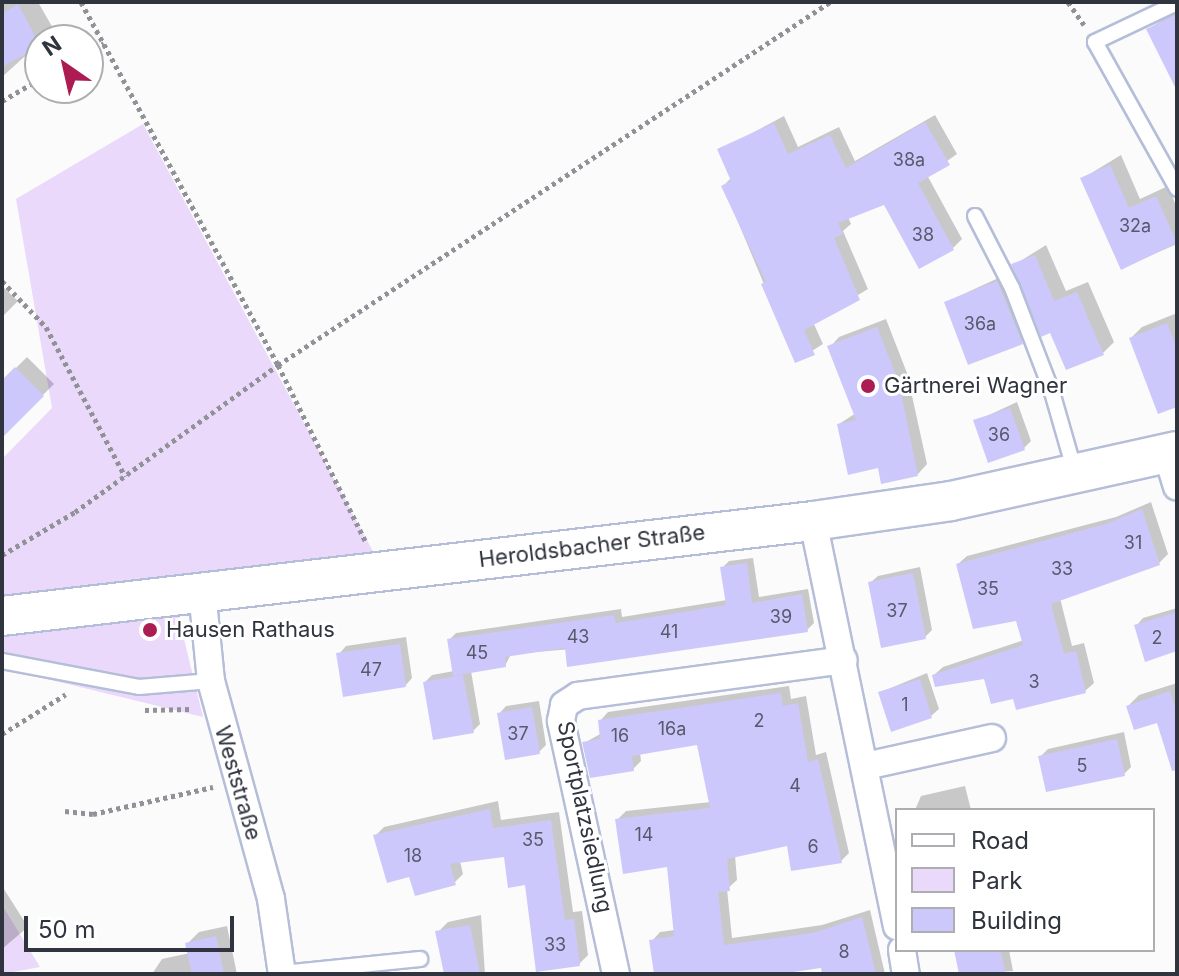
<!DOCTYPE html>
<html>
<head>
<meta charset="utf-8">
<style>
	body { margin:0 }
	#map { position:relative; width:1179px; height:976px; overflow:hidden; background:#fbfbfb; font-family:Inter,sans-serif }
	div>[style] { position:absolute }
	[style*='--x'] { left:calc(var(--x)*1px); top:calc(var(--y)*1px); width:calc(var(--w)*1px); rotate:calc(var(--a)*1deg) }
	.green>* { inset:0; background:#ead9fb }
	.shadow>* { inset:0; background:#0003 }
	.building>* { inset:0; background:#cdc8fb }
	.path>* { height:5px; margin-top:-2.5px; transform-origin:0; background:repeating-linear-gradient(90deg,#909297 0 4px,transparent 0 8px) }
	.roads { filter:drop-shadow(2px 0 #b5bed8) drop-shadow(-2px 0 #b5bed8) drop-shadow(0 2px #b5bed8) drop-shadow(0 -2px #b5bed8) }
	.lane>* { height:14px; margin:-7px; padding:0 7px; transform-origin:7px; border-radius:7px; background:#fff }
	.street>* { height:26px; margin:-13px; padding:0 13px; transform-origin:13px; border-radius:13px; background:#fff }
	.secondary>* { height:38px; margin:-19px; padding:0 19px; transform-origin:19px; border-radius:19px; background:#fff }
	.dots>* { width:22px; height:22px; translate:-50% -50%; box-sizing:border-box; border:4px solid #fff; border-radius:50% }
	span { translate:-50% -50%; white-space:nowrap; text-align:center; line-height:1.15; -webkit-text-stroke:6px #fff; paint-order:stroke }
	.number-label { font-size:18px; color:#57596d }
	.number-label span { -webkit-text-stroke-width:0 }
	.poi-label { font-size:22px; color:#30343e }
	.left { translate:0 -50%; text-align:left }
	.street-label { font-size:22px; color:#30343e }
	.frame { position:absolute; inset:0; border:4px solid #30343e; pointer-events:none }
	.legend { position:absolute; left:895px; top:808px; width:260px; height:144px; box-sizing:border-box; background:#fff; border:2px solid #acaeb2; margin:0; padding:10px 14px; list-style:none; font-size:24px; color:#30343e }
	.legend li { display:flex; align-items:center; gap:16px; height:40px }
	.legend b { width:40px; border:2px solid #acaeb2 }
	.north { position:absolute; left:24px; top:24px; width:80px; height:80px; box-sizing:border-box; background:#fff; border:2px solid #acaeb2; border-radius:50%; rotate:326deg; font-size:22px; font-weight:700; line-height:32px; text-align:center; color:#30343e }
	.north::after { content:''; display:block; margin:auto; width:28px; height:36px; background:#ac1b51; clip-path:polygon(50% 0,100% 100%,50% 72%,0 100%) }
	.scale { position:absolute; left:24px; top:916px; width:210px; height:36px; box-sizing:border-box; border:4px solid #30343e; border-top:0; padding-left:10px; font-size:24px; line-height:28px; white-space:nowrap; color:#30343e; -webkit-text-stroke:6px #fff; paint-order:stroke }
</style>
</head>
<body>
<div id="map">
	<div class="green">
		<i style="clip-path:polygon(143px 124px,376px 557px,169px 577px,203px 717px,2px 668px,2px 459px,52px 408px,16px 199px)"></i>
		<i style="clip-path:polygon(2px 905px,40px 967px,2px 974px)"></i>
	</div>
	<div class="shadow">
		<i style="clip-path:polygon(2px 2px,38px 2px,54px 30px,2px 77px)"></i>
		<i style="clip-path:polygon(1177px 10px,1177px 85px,1149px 29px)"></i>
		<i style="clip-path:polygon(935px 115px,957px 154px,927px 175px,962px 239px,953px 248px,885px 202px,848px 217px,851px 224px,843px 231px,868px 289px,813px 322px,823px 344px,796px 361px,723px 186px,732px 177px,720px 150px,784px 116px,798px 147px,839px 127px,855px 161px)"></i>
		<i style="clip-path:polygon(1121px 155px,1140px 199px,1168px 186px,1177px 208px,1177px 244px,1122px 268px,1083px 178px)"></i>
		<i style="clip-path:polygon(1046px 245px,1066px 291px,1088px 282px,1114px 342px,1103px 353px,1052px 331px,1014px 265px)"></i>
		<i style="clip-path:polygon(1005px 275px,1029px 335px,1022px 342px,946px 302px)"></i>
		<i style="clip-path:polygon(2px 286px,18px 301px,2px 317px)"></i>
		<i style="clip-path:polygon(1177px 313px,1177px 404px,1131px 338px,1142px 327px)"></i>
		<i style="clip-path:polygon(886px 319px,907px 373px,927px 464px,918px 474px,880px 466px,839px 424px,856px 413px,830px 347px,839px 337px)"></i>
		<i style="clip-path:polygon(27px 357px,54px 384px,2px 436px,2px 382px)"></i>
		<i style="clip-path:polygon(1017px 402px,1031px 441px,1024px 448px,976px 421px)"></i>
		<i style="clip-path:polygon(1151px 502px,1168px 554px,1159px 563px,1060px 598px,1072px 646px,1084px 643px,1094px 683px,1085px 691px,1014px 696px,986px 677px,934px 675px,943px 667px,1024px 640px,1018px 618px,958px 564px,967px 556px,1116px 517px)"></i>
		<i style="clip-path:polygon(753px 558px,759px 597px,808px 589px,814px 623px,807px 630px,511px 654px,505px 666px,471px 671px,480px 724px,473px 731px,425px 682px,432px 675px,454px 671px,449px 640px,456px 633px,621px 609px,622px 617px,727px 600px,722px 568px,729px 561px)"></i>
		<i style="clip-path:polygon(920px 567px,932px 630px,925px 637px,870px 583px,878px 576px)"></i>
		<i style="clip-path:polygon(1177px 608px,1177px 649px,1136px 626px,1143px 618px)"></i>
		<i style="clip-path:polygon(406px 637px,412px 678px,405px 686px,339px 654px,346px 646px)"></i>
		<i style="clip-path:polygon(927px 673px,939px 709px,931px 716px,881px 692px)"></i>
		<i style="clip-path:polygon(1177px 683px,1177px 770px,1158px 720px,1128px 706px,1139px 695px)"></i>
		<i style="clip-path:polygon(789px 686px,791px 699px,806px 696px,816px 755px,826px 752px,849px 853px,841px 861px,789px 844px,735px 855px,737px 880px,727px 889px,732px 938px,822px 925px,870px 910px,885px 974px,824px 974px,822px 966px,765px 974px,656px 974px,652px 941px,660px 932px,675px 930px,669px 865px,617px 820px,626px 811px,711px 802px,699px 743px,640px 752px,641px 761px,633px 769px,584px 743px,602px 733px,600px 721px,608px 712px)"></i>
		<i style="clip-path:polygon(539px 701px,546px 745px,539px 752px,499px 714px,506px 706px)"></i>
		<i style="clip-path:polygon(1124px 732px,1131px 767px,1124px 774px,1041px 756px,1048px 749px)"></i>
		<i style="clip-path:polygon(965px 786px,971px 810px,915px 810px,921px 796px)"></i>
		<i style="clip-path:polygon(498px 801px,501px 820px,559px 812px,573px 912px,582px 911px,588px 955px,579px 964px,506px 854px,460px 861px,463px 874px,454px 883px,411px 875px,375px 836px,384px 827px)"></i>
		<i style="clip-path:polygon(2px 886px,28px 927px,2px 949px)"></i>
		<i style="clip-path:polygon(481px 915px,485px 974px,446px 974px,438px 932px,448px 922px)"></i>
		<i style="clip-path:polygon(227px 926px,237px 974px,152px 974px,162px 959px,190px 953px,187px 944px,199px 932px)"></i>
		<i style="clip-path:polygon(956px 950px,1009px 950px,1013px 971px,961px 974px)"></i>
	</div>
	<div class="building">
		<i style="clip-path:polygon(18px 4px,40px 46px,2px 67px,2px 14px)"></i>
		<i style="clip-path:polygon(1177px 14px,1177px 91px,1146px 29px)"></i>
		<i style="clip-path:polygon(925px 122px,950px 165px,918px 183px,954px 250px,919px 269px,884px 205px,838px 223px,843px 234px,834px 238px,860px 300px,804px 330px,815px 355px,795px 363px,761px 284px,766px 282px,721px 186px,731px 181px,717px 149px,774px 123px,788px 154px,830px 135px,846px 168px)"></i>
		<i style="clip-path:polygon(1110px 165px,1129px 208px,1156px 196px,1177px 243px,1121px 270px,1080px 178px)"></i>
		<i style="clip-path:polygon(1035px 255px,1054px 301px,1077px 292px,1104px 355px,1066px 370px,1050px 333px,1041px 337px,1011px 264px)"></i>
		<i style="clip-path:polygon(997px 281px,1023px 344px,968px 365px,944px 302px)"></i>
		<i style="clip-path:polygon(1167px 323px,1177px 348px,1177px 407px,1158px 414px,1129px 338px)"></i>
		<i style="clip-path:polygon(877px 327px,899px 383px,918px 476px,881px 484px,878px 468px,848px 475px,837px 424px,856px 420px,827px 346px)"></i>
		<i style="clip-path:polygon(15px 367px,44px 396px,2px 438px,2px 380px)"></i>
		<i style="clip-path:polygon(1010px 408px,1025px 450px,988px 463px,973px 420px)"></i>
		<i style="clip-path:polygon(1142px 509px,1160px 565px,1051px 604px,1064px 654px,1076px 651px,1086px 693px,1016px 710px,1013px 699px,991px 704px,984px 679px,935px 687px,932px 675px,1023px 645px,1016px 621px,973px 629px,956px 564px,1106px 524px)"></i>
		<i style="clip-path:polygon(747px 563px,752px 603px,802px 594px,808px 632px,567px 667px,565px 648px,505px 657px,506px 667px,453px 676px,447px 639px,614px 615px,616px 623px,726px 605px,720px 567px)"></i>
		<i style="clip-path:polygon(913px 573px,926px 639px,881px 648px,868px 582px)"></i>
		<i style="clip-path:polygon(1177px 612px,1177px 651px,1145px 662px,1134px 625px)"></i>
		<i style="clip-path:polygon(400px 644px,406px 687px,343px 697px,336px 653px)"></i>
		<i style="clip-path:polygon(463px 675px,474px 733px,433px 740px,423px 682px)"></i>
		<i style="clip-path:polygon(920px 679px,932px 718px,891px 732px,878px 692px)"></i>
		<i style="clip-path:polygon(1170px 691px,1177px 714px,1177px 770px,1172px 771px,1157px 723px,1134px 730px,1126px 706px)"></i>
		<i style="clip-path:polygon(781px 693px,783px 706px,798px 703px,808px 762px,818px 759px,842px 863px,791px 871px,787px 846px,727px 859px,730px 891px,718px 892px,724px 945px,813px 933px,862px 917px,876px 974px,822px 974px,821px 968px,780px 974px,654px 974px,649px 940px,674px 936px,667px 867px,623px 874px,615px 819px,710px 808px,697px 745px,632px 756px,634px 771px,590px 778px,582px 742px,600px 739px,598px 720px)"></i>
		<i style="clip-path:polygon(532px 707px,540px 754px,505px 760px,497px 713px)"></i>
		<i style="clip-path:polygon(1117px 739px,1125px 776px,1046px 792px,1038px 756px)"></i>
		<i style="clip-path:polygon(490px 809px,493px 828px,551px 820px,565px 920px,574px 919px,580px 966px,536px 972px,525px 885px,508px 888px,504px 857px,450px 864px,456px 885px,415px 896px,409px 877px,387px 883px,373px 835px)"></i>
		<i style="clip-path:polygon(470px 925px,480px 974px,444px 974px,435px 931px)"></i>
		<i style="clip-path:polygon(216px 936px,224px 974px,192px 974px,185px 943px)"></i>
		<i style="clip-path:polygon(954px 950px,1000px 950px,1006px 974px,959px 974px)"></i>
	</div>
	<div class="path">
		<i style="--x:81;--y:2;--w:413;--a:61.5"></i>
		<i style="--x:278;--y:365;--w:198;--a:63.6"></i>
		<i style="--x:1068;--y:2;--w:28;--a:55"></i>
		<i style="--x:88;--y:52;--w:18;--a:-29"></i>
		<i style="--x:2;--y:101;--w:44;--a:-30.1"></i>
		<i style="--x:2;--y:281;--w:64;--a:46.3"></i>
		<i style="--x:46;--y:327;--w:169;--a:62.1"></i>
		<i style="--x:2;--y:555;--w:85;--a:-30.5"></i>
		<i style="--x:75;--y:512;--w:251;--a:-35.9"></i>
		<i style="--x:278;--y:365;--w:661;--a:-33.33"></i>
		<i style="--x:145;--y:710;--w:46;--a:-1.2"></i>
		<i style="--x:2;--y:734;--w:75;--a:-32"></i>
		<i style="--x:65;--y:811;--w:28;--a:6"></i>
		<i style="--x:93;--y:814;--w:123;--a:-12.7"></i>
	</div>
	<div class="roads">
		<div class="lane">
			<i style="--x:1177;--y:3;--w:91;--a:154.6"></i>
			<i style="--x:1095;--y:42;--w:168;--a:60.8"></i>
			<i style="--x:975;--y:216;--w:81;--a:62.8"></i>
			<i style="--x:1012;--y:288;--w:111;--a:69"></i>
			<i style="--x:1052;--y:392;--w:83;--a:74"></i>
			<i style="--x:2;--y:661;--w:139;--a:10.7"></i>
			<i style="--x:139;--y:687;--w:72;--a:-4.8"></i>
			<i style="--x:282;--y:973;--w:139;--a:-5.8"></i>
		</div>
		<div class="street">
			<i style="--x:1167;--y:454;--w:34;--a:73"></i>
			<i style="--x:813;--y:521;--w:414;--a:78.3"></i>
			<i style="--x:202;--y:591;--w:90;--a:84.3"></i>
			<i style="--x:211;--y:681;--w:226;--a:74.6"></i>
			<i style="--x:271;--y:899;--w:76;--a:81.7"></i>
			<i style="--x:866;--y:766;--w:129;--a:-12.5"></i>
			<i style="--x:902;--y:950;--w:24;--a:81"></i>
			<i style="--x:616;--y:974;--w:259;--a:-102.3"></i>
			<i style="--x:561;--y:721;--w:16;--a:-79"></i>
			<i style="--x:564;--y:705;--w:17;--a:-33"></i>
			<i style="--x:578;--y:696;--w:268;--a:-7.7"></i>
		</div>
		<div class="secondary">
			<i style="--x:2;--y:616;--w:817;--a:-6.68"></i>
			<i style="--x:813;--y:521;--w:139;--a:-8.2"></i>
			<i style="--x:951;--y:501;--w:231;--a:-12.5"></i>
		</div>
	</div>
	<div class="dots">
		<i style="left:868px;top:386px;background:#ac1b51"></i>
		<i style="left:150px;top:630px;background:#ac1b51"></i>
	</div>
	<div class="number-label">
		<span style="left:909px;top:160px">38a</span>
		<span style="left:1135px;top:226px">32a</span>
		<span style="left:923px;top:235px">38</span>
		<span style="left:980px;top:324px">36a</span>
		<span style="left:999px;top:435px">36</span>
		<span style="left:1133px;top:543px">31</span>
		<span style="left:1062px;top:569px">33</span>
		<span style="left:988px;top:589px">35</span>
		<span style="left:897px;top:611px">37</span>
		<span style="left:781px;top:617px">39</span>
		<span style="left:669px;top:632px">41</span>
		<span style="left:578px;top:637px">43</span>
		<span style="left:1157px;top:638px">2</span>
		<span style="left:477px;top:653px">45</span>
		<span style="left:371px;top:670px">47</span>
		<span style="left:1034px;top:682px">3</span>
		<span style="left:905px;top:705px">1</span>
		<span style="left:759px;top:721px">2</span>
		<span style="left:672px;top:729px">16a</span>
		<span style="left:518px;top:734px">37</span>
		<span style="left:620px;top:736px">16</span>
		<span style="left:1082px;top:766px">5</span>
		<span style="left:795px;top:786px">4</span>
		<span style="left:644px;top:835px">14</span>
		<span style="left:533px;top:840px">35</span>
		<span style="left:813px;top:847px">6</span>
		<span style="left:413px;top:856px">18</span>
		<span style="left:555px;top:945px">33</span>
		<span style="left:844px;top:952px">8</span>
	</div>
	<div class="poi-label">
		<span class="left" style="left:884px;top:386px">Gärtnerei Wagner</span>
		<span class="left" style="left:166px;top:630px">Hausen Rathaus</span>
	</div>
	<div class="street-label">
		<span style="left:592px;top:546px;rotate:-7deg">Heroldsbacher Straße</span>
		<span style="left:238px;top:783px;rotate:74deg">Weststraße</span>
		<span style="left:585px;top:817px;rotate:78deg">Sportplatzsiedlung</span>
	</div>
	<div class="frame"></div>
	<ul class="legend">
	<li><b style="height:10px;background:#fff"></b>Road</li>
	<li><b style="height:22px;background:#ead9fb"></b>Park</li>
	<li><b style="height:22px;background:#cdc8fb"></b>Building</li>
	</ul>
	<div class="north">N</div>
	<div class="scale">50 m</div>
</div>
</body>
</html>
